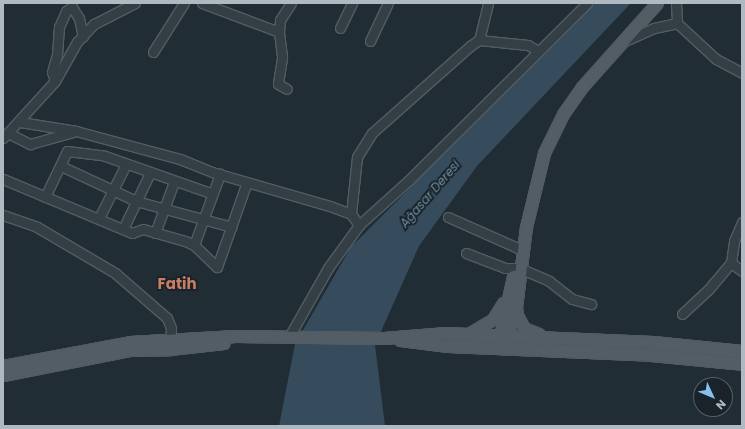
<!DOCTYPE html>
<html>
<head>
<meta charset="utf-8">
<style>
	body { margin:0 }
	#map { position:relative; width:745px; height:429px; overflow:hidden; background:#212d35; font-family:Poppins,sans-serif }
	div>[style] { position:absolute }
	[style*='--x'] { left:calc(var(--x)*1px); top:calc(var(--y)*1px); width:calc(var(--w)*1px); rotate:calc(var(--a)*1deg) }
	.water>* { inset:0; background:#364b5b }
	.roads { filter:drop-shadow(1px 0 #525c63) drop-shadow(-1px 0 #525c63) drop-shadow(0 1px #525c63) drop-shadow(0 -1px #525c63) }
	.minor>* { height:9px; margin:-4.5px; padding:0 4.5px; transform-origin:4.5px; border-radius:4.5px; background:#343e45 }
	.major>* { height:11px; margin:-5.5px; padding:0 5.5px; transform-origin:5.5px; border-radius:5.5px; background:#525d65 }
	span { translate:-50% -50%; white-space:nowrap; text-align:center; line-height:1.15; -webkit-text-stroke:4px #1a232a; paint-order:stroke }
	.water-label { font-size:12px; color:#708fa4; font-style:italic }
	.district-label { font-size:15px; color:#ca7e61; font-weight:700 }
	.frame { position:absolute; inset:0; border:4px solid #aeb9c2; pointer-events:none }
	.north { position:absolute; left:693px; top:377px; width:40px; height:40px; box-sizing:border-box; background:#1a232a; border:1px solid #555f67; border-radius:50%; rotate:134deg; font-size:11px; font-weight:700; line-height:16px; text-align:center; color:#aeb9c2 }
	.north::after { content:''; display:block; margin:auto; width:14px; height:18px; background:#86c0ef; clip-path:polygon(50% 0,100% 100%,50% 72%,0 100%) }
</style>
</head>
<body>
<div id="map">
	<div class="water">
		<i style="clip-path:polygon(595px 3px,631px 3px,477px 166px,419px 246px,375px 345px,385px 426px,279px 426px,295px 344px,351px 247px)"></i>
	</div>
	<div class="roads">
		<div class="minor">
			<i style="--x:202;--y:3;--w:82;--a:20.6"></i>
			<i style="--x:279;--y:32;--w:26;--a:83"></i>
			<i style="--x:282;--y:58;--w:26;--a:99"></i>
			<i style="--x:278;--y:84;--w:10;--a:29"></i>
			<i style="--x:676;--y:3;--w:20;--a:87"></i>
			<i style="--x:677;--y:23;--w:53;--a:42.7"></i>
			<i style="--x:716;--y:59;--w:30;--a:28"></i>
			<i style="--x:340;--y:28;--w:28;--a:-64"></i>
			<i style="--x:279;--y:32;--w:12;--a:-85"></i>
			<i style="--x:280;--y:20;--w:20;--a:-57"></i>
			<i style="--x:479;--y:40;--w:38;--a:-76"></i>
			<i style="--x:370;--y:41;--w:42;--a:-64.7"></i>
			<i style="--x:625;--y:41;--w:32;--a:-24"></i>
			<i style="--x:654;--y:28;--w:24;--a:-12"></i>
			<i style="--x:153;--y:52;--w:58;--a:-57.7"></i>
			<i style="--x:55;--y:81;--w:9;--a:-108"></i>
			<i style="--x:52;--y:72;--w:18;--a:-74"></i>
			<i style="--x:57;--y:55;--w:28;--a:-86"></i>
			<i style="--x:59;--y:27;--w:17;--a:-66"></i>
			<i style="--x:66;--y:11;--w:7;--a:-34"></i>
			<i style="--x:72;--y:7;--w:13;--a:58"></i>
			<i style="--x:79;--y:18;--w:19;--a:78"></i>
			<i style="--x:20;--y:122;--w:57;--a:9.1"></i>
			<i style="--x:76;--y:131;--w:108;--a:15.1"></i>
			<i style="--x:180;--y:159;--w:35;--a:22"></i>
			<i style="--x:212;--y:172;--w:123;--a:16.1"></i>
			<i style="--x:330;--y:206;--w:22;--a:21"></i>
			<i style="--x:351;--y:214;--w:14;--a:54"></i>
			<i style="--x:8;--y:133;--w:25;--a:27"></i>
			<i style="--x:30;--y:144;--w:45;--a:-15.6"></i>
			<i style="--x:3;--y:138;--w:77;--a:-47.6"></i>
			<i style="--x:55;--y:81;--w:45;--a:-60.6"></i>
			<i style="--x:77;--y:42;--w:25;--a:-47"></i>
			<i style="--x:94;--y:24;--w:46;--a:-27.1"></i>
			<i style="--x:61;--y:166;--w:83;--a:25"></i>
			<i style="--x:136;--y:201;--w:99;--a:15.2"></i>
			<i style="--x:3;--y:179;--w:140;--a:22.7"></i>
			<i style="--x:132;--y:233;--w:12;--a:-20"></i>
			<i style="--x:143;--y:229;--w:44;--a:15.9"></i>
			<i style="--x:185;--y:241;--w:10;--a:24"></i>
			<i style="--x:194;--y:245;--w:32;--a:44"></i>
			<i style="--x:217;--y:267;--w:90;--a:-70.6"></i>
			<i style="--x:45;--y:197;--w:51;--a:-64.4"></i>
			<i style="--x:67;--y:151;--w:38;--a:7"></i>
			<i style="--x:105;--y:156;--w:114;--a:19.4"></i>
			<i style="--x:351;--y:214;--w:57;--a:-84"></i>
			<i style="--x:357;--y:157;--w:28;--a:-58"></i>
			<i style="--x:372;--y:133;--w:131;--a:-41.6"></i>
			<i style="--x:470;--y:46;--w:11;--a:-34"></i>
			<i style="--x:479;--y:40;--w:49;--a:5.8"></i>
			<i style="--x:528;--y:45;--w:12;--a:31"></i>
			<i style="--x:3;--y:215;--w:36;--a:19"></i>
			<i style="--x:37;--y:227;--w:91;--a:30.5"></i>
			<i style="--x:115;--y:273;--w:69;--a:40.9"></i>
			<i style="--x:167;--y:318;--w:11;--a:68"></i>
			<i style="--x:171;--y:328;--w:18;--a:93"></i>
			<i style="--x:448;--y:217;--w:81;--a:24"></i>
			<i style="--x:99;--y:218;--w:60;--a:-63.4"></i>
			<i style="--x:123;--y:229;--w:62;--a:-64.3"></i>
			<i style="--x:155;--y:233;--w:54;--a:-69.6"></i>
			<i style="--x:194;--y:245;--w:76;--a:-69.9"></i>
			<i style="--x:466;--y:253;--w:42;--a:21"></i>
			<i style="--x:505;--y:268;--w:14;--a:0"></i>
			<i style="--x:519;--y:268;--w:33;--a:23"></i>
			<i style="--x:549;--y:281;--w:29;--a:38"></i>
			<i style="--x:572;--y:299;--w:20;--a:15"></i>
			<i style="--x:731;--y:263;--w:14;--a:36"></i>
			<i style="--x:682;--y:314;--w:35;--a:-43"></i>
			<i style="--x:708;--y:290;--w:35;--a:-50"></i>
			<i style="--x:731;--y:263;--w:22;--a:-82"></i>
			<i style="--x:734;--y:241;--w:21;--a:-67"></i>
			<i style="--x:290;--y:335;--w:77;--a:-60.4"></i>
			<i style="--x:328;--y:268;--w:53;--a:-54.2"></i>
			<i style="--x:359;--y:225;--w:67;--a:-42"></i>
			<i style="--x:409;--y:180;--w:251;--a:-44.8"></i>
		</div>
		<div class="major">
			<i style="--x:513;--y:276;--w:61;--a:102.2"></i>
			<i style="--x:500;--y:336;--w:12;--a:85"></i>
			<i style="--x:501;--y:348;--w:8;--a:-45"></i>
			<i style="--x:507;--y:342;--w:36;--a:-81"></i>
			<i style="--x:470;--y:333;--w:27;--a:-31"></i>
			<i style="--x:493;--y:319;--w:19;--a:-58"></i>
			<i style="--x:539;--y:334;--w:16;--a:-158"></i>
			<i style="--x:524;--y:328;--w:15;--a:-118"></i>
			<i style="--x:517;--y:315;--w:8;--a:-97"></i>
			<i style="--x:516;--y:307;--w:81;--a:-82.9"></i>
			<i style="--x:526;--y:227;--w:76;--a:-76.3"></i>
			<i style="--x:544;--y:153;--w:43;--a:-64"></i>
			<i style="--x:563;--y:114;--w:32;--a:-55"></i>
			<i style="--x:581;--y:88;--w:114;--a:-48.2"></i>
			<i style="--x:400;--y:340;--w:48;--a:7.1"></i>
			<i style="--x:448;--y:346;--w:203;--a:2.5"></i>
			<i style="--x:651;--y:355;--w:91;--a:5.6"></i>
			<i style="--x:3;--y:366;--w:129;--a:-10.7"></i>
			<i style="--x:130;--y:342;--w:106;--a:-3.2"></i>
			<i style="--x:236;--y:336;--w:148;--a:0.8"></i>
			<i style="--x:384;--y:338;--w:62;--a:-4.6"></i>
			<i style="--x:446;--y:333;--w:207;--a:2.5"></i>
			<i style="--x:653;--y:342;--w:89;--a:5.8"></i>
			<i style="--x:3;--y:375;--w:130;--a:-11.1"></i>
			<i style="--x:131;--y:350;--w:39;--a:-1"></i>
			<i style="--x:170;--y:349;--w:54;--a:-6.3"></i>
		</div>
	</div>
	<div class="water-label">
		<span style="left:430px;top:194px;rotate:-49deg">Ağasar Deresi</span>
	</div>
	<div class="district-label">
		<span style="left:177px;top:284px">Fatih</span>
	</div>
	<div class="frame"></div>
	<div class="north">N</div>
</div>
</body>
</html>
